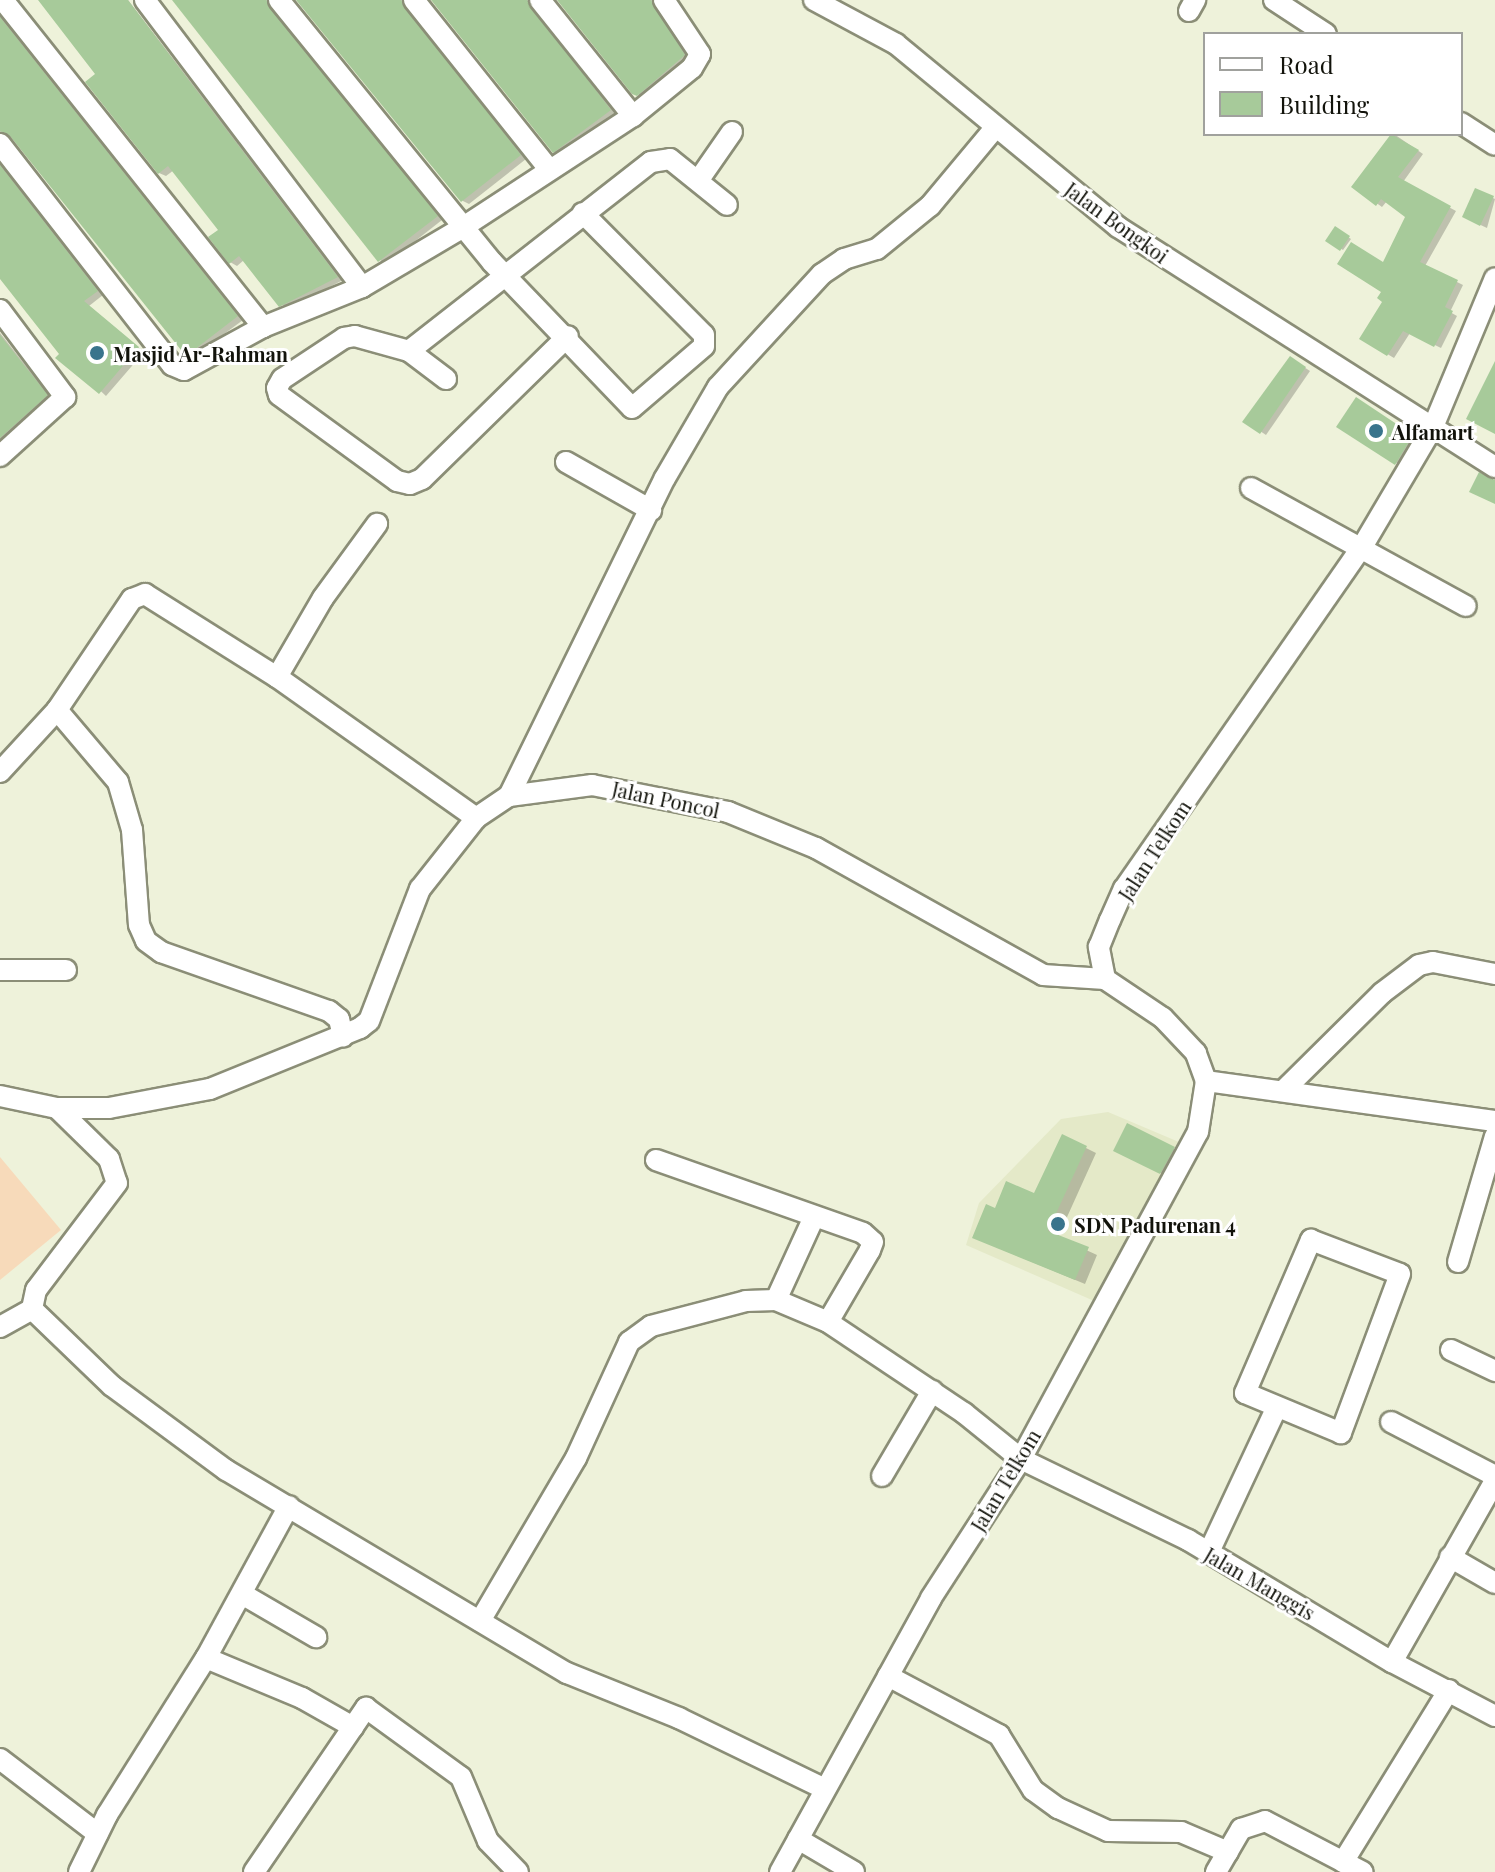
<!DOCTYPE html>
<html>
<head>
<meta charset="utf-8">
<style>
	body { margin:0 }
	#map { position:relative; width:1495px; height:1872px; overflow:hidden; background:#eef2da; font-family:"Playfair Display",serif }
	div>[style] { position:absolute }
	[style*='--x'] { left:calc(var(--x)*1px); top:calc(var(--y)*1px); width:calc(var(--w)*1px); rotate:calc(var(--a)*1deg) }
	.built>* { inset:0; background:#e4e9c8 }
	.green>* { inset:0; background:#f7daba }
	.shadow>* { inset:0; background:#0003 }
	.building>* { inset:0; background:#a7ca9a }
	.roads { filter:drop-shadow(2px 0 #8b8e77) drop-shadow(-2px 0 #8b8e77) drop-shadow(0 2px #8b8e77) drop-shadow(0 -2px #8b8e77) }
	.minor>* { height:20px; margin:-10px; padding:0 10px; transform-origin:10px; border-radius:10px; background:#fff }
	.dots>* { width:22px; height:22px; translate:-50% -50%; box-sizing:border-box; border:4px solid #fff; border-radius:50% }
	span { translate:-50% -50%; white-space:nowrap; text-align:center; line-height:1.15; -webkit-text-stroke:6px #fff; paint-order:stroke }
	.street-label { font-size:20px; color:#12130b }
	.poi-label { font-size:20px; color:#12130b; font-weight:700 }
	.left { translate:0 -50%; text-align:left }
	.legend { position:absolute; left:1203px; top:32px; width:260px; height:104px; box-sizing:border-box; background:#fff; border:2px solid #a0a19d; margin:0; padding:10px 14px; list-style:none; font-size:24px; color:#12130b }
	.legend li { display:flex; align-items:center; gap:16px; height:40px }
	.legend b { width:40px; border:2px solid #a0a19d }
</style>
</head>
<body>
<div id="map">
	<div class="built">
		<i style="clip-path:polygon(1108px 1112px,1186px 1145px,1101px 1304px,966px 1245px,979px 1203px,1061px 1119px)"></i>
	</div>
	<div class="green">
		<i style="clip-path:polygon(0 1157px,61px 1230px,0 1280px)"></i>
	</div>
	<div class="shadow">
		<i style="clip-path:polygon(40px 0,128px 0,343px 280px,287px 309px,244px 260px,237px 266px,230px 262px,221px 230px,174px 170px,166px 176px,159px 173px,98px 74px)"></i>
		<i style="clip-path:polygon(175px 0,276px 0,274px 13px,442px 220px,386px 264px,380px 260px)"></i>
		<i style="clip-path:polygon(298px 0,411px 0,409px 13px,526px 159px,469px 204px,463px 201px)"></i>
		<i style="clip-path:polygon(433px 0,537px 0,535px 13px,616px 114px,560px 155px,554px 152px)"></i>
		<i style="clip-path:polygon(559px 0,654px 0,690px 58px,640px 96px)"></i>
		<i style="clip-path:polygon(0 15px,243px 320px,193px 357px,14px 138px,0 136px)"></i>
		<i style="clip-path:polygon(1394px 134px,1423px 154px,1403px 182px,1456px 211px,1425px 266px,1463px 285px,1450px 312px,1457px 316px,1441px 348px,1410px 333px,1394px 358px,1362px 339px,1385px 301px,1384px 265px,1408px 216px,1387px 201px,1382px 207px,1354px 187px)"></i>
		<i style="clip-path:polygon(0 163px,103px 295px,89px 306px,144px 352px,106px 396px,61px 354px,0 276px)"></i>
		<i style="clip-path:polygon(1476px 190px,1495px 199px,1487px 228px,1470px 220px)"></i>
		<i style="clip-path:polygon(1335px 228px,1351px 239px,1343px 250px,1327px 240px)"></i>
		<i style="clip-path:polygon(0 333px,52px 399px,0 443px)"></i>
		<i style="clip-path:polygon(1290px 358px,1310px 371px,1266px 435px,1245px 421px)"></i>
		<i style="clip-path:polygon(1366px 405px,1422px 442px,1406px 469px,1339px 426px)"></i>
		<i style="clip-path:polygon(1128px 1126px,1184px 1154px,1171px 1178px,1125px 1156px)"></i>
		<i style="clip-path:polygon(1062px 1136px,1096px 1153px,1058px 1237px,1097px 1255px,1085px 1284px,984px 1242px,996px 1210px,1035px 1195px)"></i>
	</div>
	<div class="building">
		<i style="clip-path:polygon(38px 0,128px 0,338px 277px,279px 307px,239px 256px,229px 264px,208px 237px,218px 230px,168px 166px,158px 174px,85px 82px,95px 74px)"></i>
		<i style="clip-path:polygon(172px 0,266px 0,438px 216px,378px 262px)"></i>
		<i style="clip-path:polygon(296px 0,401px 0,521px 155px,461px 202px)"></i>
		<i style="clip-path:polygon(431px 0,527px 0,611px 110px,553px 153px)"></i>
		<i style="clip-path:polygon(557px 0,651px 0,685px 55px,637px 96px,632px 94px)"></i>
		<i style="clip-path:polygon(0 17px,238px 316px,194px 350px,185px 355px,10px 136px,0 131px)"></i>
		<i style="clip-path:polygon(1391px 134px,1419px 150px,1398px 177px,1451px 206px,1420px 262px,1458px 280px,1445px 307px,1453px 311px,1434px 347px,1403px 331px,1387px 356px,1359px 339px,1382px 302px,1377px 298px,1381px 292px,1337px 264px,1351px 242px,1383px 262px,1405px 217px,1381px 199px,1376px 206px,1351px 187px)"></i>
		<i style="clip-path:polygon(0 165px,98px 291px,84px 301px,139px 347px,99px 394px,55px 358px,59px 354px,0 279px)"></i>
		<i style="clip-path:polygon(1475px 188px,1494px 196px,1480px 226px,1462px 217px)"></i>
		<i style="clip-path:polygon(1335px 226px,1350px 236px,1340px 251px,1325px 241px)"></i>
		<i style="clip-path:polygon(0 335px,48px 395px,0 438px)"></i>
		<i style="clip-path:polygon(1290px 356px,1306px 367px,1260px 434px,1242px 422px)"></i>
		<i style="clip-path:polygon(1495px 361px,1495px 434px,1466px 419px)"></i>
		<i style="clip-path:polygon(1356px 397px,1413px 435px,1395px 465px,1336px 427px)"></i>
		<i style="clip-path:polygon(1479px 472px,1495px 480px,1495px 504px,1469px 492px)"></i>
		<i style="clip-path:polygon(1127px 1123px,1175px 1147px,1160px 1174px,1113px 1151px)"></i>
		<i style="clip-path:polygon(1062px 1134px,1087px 1146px,1048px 1231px,1089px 1247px,1075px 1280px,972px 1238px,986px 1204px,995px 1208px,1006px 1181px,1034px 1193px)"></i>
	</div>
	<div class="roads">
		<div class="minor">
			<i style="--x:3;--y:0;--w:418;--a:51.5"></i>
			<i style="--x:145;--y:0;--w:360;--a:52.9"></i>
			<i style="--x:279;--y:0;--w:338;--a:50.9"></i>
			<i style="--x:492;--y:262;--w:202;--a:46.2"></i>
			<i style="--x:632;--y:408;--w:95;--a:-40.7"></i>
			<i style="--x:704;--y:346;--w:11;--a:-90"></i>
			<i style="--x:704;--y:335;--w:172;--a:-134.8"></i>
			<i style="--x:414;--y:0;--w:215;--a:51.4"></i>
			<i style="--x:540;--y:0;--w:149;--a:51.3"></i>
			<i style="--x:814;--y:0;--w:93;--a:28.2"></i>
			<i style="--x:896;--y:44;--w:288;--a:39.5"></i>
			<i style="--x:1118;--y:227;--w:447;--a:32.5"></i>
			<i style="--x:1274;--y:0;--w:62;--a:33.2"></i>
			<i style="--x:1189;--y:11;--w:13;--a:-61"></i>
			<i style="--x:1461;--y:123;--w:40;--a:32.9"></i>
			<i style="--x:0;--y:144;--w:280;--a:52.1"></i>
			<i style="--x:172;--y:365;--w:13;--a:23"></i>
			<i style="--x:184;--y:370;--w:90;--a:-28.6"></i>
			<i style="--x:263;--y:327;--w:107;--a:-22"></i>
			<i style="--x:362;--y:287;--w:120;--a:-30.6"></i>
			<i style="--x:465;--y:226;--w:201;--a:-33.2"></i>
			<i style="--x:633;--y:116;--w:76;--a:-39.1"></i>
			<i style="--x:692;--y:68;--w:16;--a:-60"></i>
			<i style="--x:700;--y:54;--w:65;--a:-123.7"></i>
			<i style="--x:700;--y:178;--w:56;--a:-55.2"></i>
			<i style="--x:0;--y:310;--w:109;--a:53.2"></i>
			<i style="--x:65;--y:397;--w:88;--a:137.8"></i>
			<i style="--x:409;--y:351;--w:307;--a:-38"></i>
			<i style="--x:651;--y:162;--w:19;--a:-9"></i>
			<i style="--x:670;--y:159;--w:73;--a:38.9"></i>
			<i style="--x:446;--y:379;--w:46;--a:-142.9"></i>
			<i style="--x:409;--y:351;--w:56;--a:-164.5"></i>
			<i style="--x:355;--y:336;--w:11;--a:170"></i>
			<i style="--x:344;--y:338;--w:74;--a:146.5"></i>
			<i style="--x:282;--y:379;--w:10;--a:119"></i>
			<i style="--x:277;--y:388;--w:7;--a:74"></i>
			<i style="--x:279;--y:395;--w:146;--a:36.1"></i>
			<i style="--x:397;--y:481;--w:13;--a:13"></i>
			<i style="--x:410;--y:484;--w:13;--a:-23"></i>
			<i style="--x:422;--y:479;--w:204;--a:-44.4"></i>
			<i style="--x:566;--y:462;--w:98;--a:29.5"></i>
			<i style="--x:1251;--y:488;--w:245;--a:28.8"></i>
			<i style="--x:277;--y:677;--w:91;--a:-59.8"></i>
			<i style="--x:323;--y:598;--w:92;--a:-53.9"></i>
			<i style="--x:57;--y:710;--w:94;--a:49.7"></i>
			<i style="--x:118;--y:782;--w:50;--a:73.7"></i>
			<i style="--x:132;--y:830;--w:95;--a:85.8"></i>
			<i style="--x:139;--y:925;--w:17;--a:66"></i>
			<i style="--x:146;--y:941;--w:19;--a:36"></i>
			<i style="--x:161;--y:952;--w:178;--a:19.4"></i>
			<i style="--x:329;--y:1011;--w:13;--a:39"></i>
			<i style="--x:339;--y:1019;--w:18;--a:77"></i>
			<i style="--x:0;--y:772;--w:84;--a:-47.4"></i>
			<i style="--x:57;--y:710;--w:134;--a:-56"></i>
			<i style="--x:132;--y:599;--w:14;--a:-21"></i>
			<i style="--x:145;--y:594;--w:156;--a:32.2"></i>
			<i style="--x:277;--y:677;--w:244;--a:35.3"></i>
			<i style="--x:509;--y:796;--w:354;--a:-63.9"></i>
			<i style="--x:665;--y:478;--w:105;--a:-59.8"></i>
			<i style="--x:718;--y:387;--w:154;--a:-47.4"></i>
			<i style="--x:822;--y:274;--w:27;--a:-34"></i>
			<i style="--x:844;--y:259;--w:34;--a:-17"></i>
			<i style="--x:877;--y:249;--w:68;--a:-39.1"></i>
			<i style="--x:930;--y:206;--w:102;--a:-50.2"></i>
			<i style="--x:0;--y:970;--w:66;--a:0"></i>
			<i style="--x:1206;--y:1081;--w:292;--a:7.9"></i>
			<i style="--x:1286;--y:1088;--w:135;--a:-44.7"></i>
			<i style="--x:1382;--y:993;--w:46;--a:-37.1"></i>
			<i style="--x:1419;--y:965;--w:14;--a:-12"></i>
			<i style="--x:1433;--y:962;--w:63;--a:11"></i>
			<i style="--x:0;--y:1096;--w:58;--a:11.9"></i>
			<i style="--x:57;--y:1108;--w:52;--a:0"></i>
			<i style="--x:109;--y:1108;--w:103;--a:-10.7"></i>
			<i style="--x:210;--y:1089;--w:162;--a:-22.1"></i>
			<i style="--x:360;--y:1028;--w:11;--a:-38"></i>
			<i style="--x:369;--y:1021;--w:142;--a:-68.9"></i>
			<i style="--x:420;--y:889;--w:90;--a:-51.7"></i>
			<i style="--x:476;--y:818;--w:40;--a:-34"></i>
			<i style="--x:509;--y:796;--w:84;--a:-7.5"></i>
			<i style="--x:592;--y:785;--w:139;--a:11.2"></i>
			<i style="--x:728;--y:812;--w:95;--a:22.2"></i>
			<i style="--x:816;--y:848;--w:260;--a:29.2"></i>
			<i style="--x:1043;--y:975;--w:62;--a:3.7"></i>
			<i style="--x:57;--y:1108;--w:73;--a:44.4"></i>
			<i style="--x:109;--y:1159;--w:25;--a:72"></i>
			<i style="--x:117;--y:1183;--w:134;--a:127.1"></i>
			<i style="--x:36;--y:1290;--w:19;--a:102"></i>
			<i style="--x:32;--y:1309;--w:111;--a:43.9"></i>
			<i style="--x:112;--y:1386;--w:142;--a:36.4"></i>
			<i style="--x:226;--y:1470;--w:397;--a:30.8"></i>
			<i style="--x:567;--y:1673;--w:121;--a:21.9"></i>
			<i style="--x:679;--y:1718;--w:162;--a:25.9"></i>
			<i style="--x:656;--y:1160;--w:219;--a:19.4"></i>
			<i style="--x:863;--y:1233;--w:13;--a:42"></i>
			<i style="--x:873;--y:1242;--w:9;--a:111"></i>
			<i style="--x:870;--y:1250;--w:83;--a:120.3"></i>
			<i style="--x:1311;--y:1240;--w:95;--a:20.9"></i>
			<i style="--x:1400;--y:1274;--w:170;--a:110.4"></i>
			<i style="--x:1341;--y:1433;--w:104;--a:-157.4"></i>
			<i style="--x:1245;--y:1393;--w:167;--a:-66.7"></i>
			<i style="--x:1458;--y:1262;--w:131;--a:-73.6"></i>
			<i style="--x:776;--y:1300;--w:91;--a:-65.4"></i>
			<i style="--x:0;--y:1327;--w:37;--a:-29"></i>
			<i style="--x:1451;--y:1350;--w:49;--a:25.5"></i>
			<i style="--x:1391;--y:1422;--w:117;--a:27.4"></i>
			<i style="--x:882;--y:1476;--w:99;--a:-59.5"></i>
			<i style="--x:1209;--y:1552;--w:160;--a:-64.9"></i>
			<i style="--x:1450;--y:1557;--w:52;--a:30"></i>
			<i style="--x:242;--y:1594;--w:86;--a:30.2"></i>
			<i style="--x:480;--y:1621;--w:189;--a:-59.5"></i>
			<i style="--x:576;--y:1458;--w:128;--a:-65.4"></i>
			<i style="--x:629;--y:1342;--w:27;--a:-36"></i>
			<i style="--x:651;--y:1326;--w:98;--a:-14.7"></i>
			<i style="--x:746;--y:1301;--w:30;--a:-2"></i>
			<i style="--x:776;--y:1300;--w:56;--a:22.9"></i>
			<i style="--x:828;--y:1322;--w:164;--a:33.8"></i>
			<i style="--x:964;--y:1413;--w:73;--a:38.9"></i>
			<i style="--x:1021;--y:1459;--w:186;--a:25.9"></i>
			<i style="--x:1188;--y:1540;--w:238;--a:30.9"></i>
			<i style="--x:1392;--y:1662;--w:116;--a:27.7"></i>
			<i style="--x:206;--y:1658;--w:104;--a:22.6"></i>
			<i style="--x:302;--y:1698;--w:59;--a:29.6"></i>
			<i style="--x:1392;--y:1662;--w:208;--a:-60.4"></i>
			<i style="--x:888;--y:1676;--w:126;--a:28"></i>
			<i style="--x:999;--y:1735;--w:65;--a:58.3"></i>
			<i style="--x:1033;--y:1790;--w:31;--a:36"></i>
			<i style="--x:1058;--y:1808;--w:55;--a:24.7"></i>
			<i style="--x:1108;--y:1831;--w:73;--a:0.8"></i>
			<i style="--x:1181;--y:1832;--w:51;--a:23.1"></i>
			<i style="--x:0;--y:1759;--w:123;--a:37.4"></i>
			<i style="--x:798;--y:1839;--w:65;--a:30.5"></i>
			<i style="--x:1343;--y:1862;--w:202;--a:-58.4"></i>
			<i style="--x:79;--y:1872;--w:64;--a:-63.8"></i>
			<i style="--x:107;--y:1815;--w:186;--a:-57.8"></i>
			<i style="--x:206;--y:1658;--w:173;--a:-61.4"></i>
			<i style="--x:254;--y:1872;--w:199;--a:-55.7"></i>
			<i style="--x:366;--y:1708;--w:117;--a:36"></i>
			<i style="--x:461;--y:1777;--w:69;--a:67.1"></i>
			<i style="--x:488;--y:1841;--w:43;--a:45.9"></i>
			<i style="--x:780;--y:1872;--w:313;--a:-61.1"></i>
			<i style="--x:931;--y:1598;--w:166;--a:-57.1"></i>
			<i style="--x:1021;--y:1459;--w:372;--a:-61.6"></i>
			<i style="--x:1198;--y:1132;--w:52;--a:-81.1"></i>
			<i style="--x:1206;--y:1081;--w:30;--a:-110"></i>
			<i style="--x:1196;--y:1053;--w:48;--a:-133.3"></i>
			<i style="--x:1163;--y:1018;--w:70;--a:-146.1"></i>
			<i style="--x:1105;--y:979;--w:33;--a:-101"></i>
			<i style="--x:1099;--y:947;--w:29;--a:-68"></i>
			<i style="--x:1110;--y:920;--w:34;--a:-66"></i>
			<i style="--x:1124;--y:889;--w:417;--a:-55.2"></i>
			<i style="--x:1362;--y:547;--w:139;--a:-59.4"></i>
			<i style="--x:1433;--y:427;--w:161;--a:-67.4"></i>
			<i style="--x:1216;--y:1872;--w:50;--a:-59.8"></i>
			<i style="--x:1241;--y:1829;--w:25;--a:-18"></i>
			<i style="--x:1265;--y:1821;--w:110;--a:27.5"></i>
		</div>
	</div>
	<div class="dots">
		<i style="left:97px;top:353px;background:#39748c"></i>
		<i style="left:1376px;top:431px;background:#39748c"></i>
		<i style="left:1058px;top:1224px;background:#39748c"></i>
	</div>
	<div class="street-label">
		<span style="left:1117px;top:222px;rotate:36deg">Jalan Bongkoi</span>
		<span style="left:666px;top:799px;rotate:12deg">Jalan Poncol</span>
		<span style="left:1154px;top:850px;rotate:-57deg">Jalan Telkom</span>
		<span style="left:1005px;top:1480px;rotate:-59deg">Jalan Telkom</span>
		<span style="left:1260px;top:1583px;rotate:30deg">Jalan Manggis</span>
	</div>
	<div class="poi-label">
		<span class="left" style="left:113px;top:353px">Masjid Ar-Rahman</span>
		<span class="left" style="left:1392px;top:431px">Alfamart</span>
		<span class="left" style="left:1074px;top:1224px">SDN Padurenan 4</span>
	</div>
	<ul class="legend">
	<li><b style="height:10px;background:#fff"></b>Road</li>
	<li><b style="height:22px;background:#a7ca9a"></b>Building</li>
	</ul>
</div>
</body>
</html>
